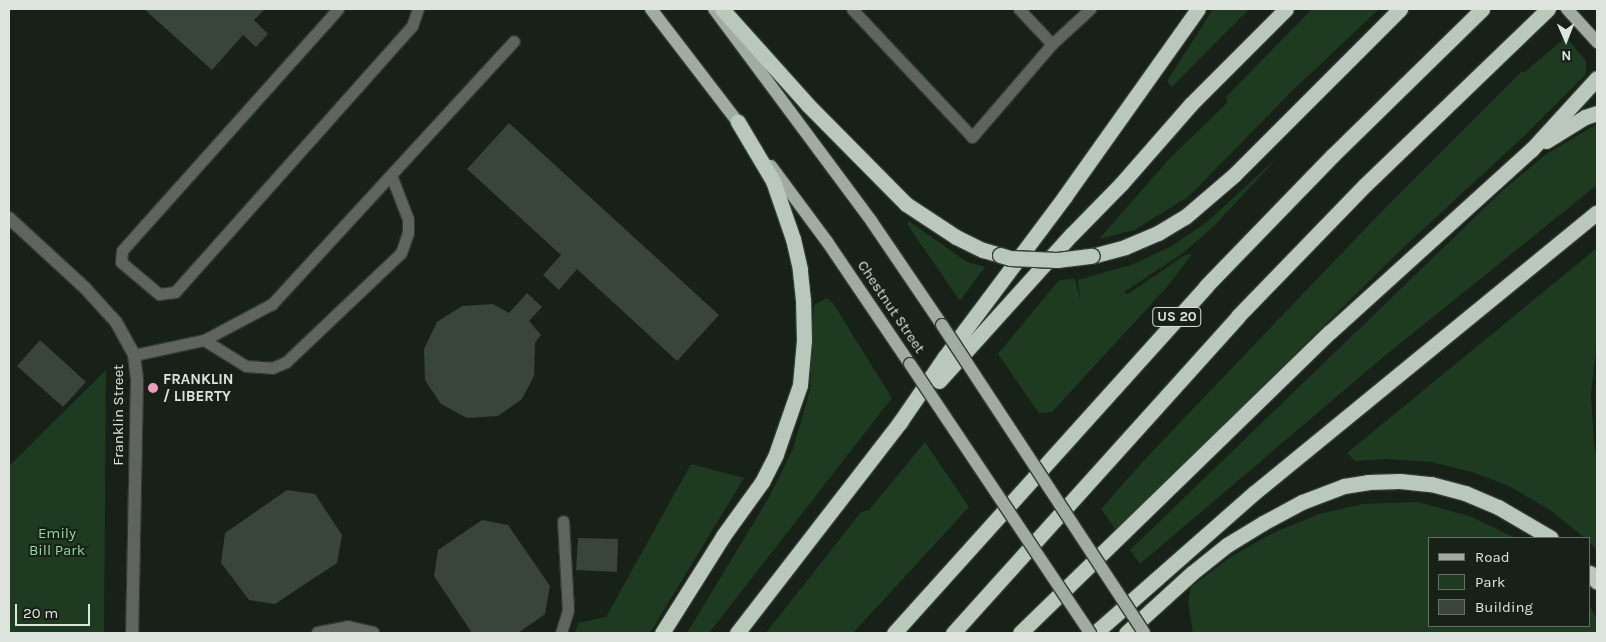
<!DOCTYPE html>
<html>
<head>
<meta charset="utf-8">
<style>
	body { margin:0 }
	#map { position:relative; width:1606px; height:642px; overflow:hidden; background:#172118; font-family:Karla,sans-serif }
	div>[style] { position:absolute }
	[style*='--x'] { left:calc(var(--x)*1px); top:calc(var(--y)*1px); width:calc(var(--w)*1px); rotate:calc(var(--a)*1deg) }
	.green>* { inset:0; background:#1e3b21 }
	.building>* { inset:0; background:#39443a }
	.roads { filter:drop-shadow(1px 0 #333c34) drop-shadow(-1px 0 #333c34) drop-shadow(0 1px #333c34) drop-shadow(0 -1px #333c34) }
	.service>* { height:11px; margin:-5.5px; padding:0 5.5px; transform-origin:5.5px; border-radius:5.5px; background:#5f645f }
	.minor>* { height:12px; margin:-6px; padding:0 6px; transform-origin:6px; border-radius:6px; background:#5f645f }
	.primary>* { height:12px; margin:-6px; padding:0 6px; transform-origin:6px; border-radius:6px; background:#a0aba1 }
	.motorway>* { height:15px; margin:-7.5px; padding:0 7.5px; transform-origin:7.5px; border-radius:7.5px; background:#bac7bb }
	.bridges { filter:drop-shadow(1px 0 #333c34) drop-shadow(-1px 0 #333c34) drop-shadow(0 1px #333c34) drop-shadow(0 -1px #333c34) }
	.primary-bridge>* { height:12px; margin:-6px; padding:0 6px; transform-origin:6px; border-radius:6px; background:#a0aba1 }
	.motorway-bridge>* { height:15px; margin:-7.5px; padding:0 7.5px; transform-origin:7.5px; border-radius:7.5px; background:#bac7bb }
	.dots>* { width:14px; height:14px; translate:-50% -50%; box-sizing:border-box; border:2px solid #172118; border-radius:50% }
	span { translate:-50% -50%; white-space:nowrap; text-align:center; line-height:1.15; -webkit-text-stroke:4px #172118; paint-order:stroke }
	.shield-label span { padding:1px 4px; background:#172118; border:1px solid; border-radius:4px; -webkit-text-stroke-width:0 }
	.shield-label { font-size:14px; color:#dde4de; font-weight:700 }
	.street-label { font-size:15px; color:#dde4de }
	.poi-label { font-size:15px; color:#dde4de; font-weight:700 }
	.left { translate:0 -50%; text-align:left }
	.park-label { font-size:15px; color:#91d898 }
	.frame { position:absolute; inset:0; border:10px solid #dde4de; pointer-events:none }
	.legend { position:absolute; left:1428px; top:537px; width:162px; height:90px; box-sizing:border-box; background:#172118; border:1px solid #666f67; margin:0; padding:6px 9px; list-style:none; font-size:15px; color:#dde4de }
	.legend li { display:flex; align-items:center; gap:10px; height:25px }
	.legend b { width:25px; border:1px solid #666f67 }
	.north { position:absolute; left:1541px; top:15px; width:50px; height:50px; -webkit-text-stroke:4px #172118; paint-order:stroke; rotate:179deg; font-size:14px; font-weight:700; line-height:20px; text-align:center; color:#dde4de }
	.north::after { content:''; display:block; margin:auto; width:18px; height:22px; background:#dde4de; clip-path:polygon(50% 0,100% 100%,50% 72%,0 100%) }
	.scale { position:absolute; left:15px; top:604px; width:75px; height:22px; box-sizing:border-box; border:2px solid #dde4de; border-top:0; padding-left:6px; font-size:15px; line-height:18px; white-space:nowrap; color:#dde4de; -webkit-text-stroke:4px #172118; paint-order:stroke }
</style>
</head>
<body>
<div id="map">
	<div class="green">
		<i style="clip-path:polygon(1213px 9px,1249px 9px,1172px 87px,1167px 81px)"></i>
		<i style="clip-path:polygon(1312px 9px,1379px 9px,1294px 89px,1188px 197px,1134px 230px,1099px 239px,1170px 158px,1228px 102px,1226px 97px)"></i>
		<i style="clip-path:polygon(1566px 37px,1586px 61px,1586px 74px,1522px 138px,1406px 245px,1116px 530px,1101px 509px,1148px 456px,1386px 207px,1521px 72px,1525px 72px)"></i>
		<i style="clip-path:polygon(1597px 124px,1597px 185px,1382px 358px,1140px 564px,1130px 550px,1501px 192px,1545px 155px)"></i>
		<i style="clip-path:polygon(1277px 158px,1214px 226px,1183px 253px,1124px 292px,1128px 294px,1185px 255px,1192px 254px,1167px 287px,1052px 412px,1039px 413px,998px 354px,1059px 280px,1075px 279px,1080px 299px,1078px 280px,1131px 265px,1172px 246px,1207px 222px)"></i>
		<i style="clip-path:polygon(909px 221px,967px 262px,985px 267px,960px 301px,907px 224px)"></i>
		<i style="clip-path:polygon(1597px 248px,1597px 339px,1591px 394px,1594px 444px,1597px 459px,1597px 550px,1590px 543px,1590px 538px,1585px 538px,1549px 509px,1509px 486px,1472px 472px,1431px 462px,1386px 459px,1355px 461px,1347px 453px)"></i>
		<i style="clip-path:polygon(827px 298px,833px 303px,892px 398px,709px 633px,687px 633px,768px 499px,793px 449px,810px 390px,814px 305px)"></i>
		<i style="clip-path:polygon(106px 370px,104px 633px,9px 633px,9px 466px)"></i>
		<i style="clip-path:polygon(925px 442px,969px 507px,853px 633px,766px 633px,861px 512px,869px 510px)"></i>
		<i style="clip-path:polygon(691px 464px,744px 478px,650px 633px,575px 633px,578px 623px,606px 617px)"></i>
		<i style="clip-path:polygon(1418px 502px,1472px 517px,1515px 538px,1430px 538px,1430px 626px,1590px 626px,1590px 607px,1597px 618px,1597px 633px,1193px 633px,1188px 602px,1191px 587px,1232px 556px,1273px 533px,1319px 514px,1363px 504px)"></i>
	</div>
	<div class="building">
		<i style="clip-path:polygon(144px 9px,265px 9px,254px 20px,268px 34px,256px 47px,243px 35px,212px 70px)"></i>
		<i style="clip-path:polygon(509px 123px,719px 315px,677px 361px,577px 269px,559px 290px,543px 275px,561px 255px,467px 169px)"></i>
		<i style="clip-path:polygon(527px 293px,542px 307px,529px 321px,541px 335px,535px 343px,534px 376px,522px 399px,498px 416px,467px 418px,441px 404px,425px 380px,424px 349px,437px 322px,462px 306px,493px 304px,509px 313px)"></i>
		<i style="clip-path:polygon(40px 340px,86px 382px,63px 407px,17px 366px)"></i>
		<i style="clip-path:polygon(287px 490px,315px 494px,342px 535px,337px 563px,275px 604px,249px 600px,221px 563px,225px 533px)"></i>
		<i style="clip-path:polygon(482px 520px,508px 525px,550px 586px,545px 614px,518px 633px,472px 633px,434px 576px,438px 550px)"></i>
		<i style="clip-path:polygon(578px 538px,618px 539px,617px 572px,576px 570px)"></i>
	</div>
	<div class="roads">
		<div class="service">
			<i style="--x:338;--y:9;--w:324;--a:131.8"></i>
			<i style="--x:122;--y:251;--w:11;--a:95"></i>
			<i style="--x:121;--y:262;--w:50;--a:40.1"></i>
			<i style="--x:159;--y:294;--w:16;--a:-7"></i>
			<i style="--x:175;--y:292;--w:356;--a:-48.3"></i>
			<i style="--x:412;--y:26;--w:18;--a:-71"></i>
			<i style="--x:852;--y:9;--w:175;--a:46.8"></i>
			<i style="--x:972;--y:137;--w:123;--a:-49.3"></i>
			<i style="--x:1052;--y:44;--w:48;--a:-133.3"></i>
			<i style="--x:1052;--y:44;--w:52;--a:-42.6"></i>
			<i style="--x:204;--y:340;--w:49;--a:31.8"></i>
			<i style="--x:246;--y:366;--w:26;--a:4"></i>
			<i style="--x:272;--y:368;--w:15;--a:-23"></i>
			<i style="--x:286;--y:362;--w:158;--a:-43.5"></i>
			<i style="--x:401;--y:253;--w:21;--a:-71"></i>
			<i style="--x:408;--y:233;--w:14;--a:-90"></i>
			<i style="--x:408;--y:219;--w:47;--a:-111.1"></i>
			<i style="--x:134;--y:355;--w:72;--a:-12.1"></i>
			<i style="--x:204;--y:340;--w:77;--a:-27.9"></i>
			<i style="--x:272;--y:304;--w:357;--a:-47.4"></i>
			<i style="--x:561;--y:633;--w:24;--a:-73"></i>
			<i style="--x:568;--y:610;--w:89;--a:-93.2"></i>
		</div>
		<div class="minor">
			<i style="--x:9;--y:218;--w:103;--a:42.6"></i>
			<i style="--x:85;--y:288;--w:46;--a:47.6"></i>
			<i style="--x:116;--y:322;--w:38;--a:61"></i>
			<i style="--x:134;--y:355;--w:25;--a:83"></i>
			<i style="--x:137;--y:380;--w:253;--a:91.1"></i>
			<i style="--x:318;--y:633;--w:31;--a:-11"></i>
			<i style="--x:348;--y:627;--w:26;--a:13"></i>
		</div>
		<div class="primary">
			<i style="--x:651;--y:9;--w:153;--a:52.5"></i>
			<i style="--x:714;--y:9;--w:265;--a:53.4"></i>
			<i style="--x:872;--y:222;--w:125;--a:55.8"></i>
			<i style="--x:1567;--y:9;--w:45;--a:47.7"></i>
			<i style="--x:771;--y:166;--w:96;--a:53.5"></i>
			<i style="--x:828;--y:243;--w:146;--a:55.9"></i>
		</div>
		<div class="motorway">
			<i style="--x:722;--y:9;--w:129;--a:48.1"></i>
			<i style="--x:808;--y:105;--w:139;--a:45.3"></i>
			<i style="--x:906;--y:204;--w:60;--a:33.4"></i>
			<i style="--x:956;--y:237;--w:30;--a:26"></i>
			<i style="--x:983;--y:250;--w:18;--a:16"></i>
			<i style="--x:1546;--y:141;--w:46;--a:-31.6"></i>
			<i style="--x:1585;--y:117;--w:13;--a:-18"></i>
			<i style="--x:1092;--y:256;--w:34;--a:-15"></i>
			<i style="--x:1125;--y:247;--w:36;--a:-23"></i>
			<i style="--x:1158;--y:233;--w:31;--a:-31"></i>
			<i style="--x:1185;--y:217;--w:65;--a:-40.6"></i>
			<i style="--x:1234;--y:175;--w:235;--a:-45"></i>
			<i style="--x:939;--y:381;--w:198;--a:-47.9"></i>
			<i style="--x:1072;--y:234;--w:70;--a:-45.6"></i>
			<i style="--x:1121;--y:184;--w:106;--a:-48.8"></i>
			<i style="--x:1191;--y:104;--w:134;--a:-45"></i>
			<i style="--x:1590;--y:573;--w:11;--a:52"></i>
			<i style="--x:662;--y:633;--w:115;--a:-57.8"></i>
			<i style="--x:723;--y:536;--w:67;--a:-54.2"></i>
			<i style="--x:762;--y:482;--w:31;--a:-63"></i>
			<i style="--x:776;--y:454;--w:73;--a:-70.8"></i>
			<i style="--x:800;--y:385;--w:45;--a:-84.9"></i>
			<i style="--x:804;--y:340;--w:40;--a:-91.4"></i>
			<i style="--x:803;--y:300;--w:31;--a:-96"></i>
			<i style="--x:800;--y:269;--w:31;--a:-103"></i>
			<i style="--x:793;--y:239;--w:61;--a:-109"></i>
			<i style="--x:773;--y:181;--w:69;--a:-120.7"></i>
			<i style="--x:737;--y:633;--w:267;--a:-52.3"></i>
			<i style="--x:900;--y:422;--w:78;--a:-55.5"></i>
			<i style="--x:944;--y:358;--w:202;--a:-53.2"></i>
			<i style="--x:1065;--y:196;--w:229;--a:-54.6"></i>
			<i style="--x:894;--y:633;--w:467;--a:-48"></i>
			<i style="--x:1206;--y:286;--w:181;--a:-45.9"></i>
			<i style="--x:1332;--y:156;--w:210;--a:-44.4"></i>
			<i style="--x:953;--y:633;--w:426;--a:-48"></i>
			<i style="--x:1238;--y:316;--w:182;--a:-45.9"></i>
			<i style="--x:1365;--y:185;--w:254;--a:-43.9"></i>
			<i style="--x:1020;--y:633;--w:432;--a:-44.2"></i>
			<i style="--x:1330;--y:332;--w:273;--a:-42.2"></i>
			<i style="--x:1532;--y:149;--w:96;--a:-47.5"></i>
			<i style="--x:1095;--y:633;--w:212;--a:-41.4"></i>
			<i style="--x:1254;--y:493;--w:443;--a:-39.3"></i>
			<i style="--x:1126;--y:633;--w:89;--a:-42.3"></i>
			<i style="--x:1192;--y:573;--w:45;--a:-38.7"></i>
			<i style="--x:1227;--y:545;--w:42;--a:-31.4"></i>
			<i style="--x:1263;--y:523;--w:44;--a:-28.3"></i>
			<i style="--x:1302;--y:502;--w:45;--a:-20.9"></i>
			<i style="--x:1344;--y:486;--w:24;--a:-9"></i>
			<i style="--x:1368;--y:482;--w:32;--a:-2"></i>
			<i style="--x:1400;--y:481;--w:31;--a:6"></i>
			<i style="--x:1431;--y:484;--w:35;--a:15"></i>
			<i style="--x:1465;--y:493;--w:36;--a:23"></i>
			<i style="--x:1498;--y:507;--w:61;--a:30.3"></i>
		</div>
	</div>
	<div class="bridges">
		<div class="primary-bridge">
			<i style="--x:942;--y:325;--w:368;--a:56.7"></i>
			<i style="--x:910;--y:364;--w:324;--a:56.2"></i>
		</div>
		<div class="motorway-bridge">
			<i style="--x:1000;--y:255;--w:10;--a:17"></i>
			<i style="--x:1010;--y:258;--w:47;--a:2.4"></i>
			<i style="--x:1057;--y:260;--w:35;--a:-7"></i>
		</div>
	</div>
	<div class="dots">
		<i style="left:153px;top:388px;background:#ef9ab9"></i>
	</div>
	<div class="shield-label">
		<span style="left:1177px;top:317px">US 20</span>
	</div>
	<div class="street-label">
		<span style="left:891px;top:307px;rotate:56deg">Chestnut Street</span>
		<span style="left:119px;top:415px;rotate:-90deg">Franklin Street</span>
	</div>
	<div class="poi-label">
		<span class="left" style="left:163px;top:388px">FRANKLIN<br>/ LIBERTY</span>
	</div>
	<div class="park-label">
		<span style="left:57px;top:542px">Emily<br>Bill Park</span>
	</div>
	<div class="frame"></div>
	<ul class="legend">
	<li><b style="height:6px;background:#a0aba1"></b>Road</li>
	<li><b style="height:14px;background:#1e3b21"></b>Park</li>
	<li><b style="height:14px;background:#39443a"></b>Building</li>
	</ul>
	<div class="north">N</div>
	<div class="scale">20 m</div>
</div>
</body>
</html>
